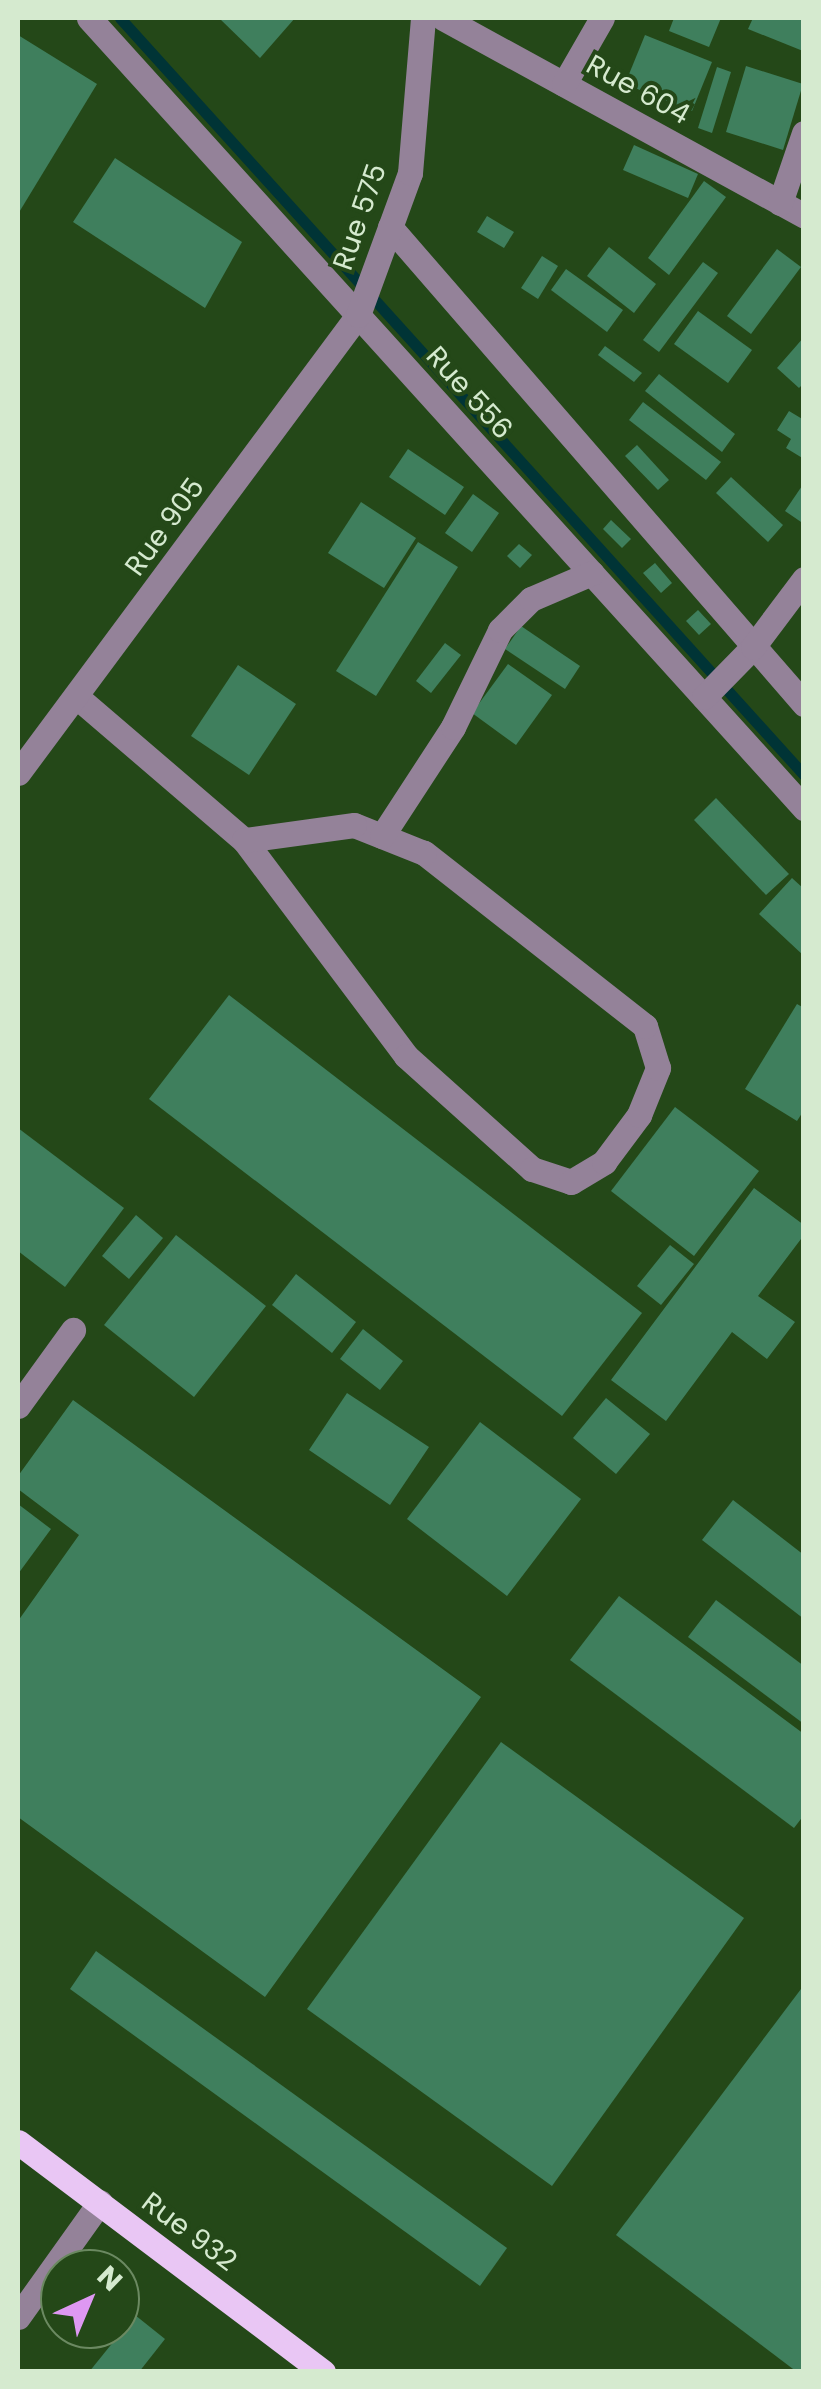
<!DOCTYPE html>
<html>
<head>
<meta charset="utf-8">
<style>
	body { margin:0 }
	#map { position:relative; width:821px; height:2389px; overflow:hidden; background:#244818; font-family:Poppins,sans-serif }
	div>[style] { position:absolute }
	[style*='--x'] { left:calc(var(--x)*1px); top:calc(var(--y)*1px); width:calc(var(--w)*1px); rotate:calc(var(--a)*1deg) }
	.stream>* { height:11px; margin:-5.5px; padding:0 5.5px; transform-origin:5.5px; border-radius:5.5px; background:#003436 }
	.building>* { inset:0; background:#3f7f5d }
	.minor>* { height:25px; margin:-12.5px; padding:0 12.5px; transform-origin:12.5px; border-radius:12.5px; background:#948299 }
	.major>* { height:25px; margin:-12.5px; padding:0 12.5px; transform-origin:12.5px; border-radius:12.5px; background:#e9c6f4 }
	span { translate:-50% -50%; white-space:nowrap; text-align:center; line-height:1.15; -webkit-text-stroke:8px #244818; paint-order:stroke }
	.street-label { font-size:28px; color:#d5eacf }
	.frame { position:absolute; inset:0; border:20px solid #d5eacf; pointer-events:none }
	.north { position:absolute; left:40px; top:2249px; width:100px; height:100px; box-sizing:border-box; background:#244818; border:2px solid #6b8961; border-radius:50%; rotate:44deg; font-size:28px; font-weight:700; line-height:40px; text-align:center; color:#d5eacf }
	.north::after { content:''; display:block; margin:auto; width:35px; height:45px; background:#de98f2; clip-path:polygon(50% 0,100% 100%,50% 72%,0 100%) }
</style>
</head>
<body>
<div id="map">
	<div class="stream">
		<i style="--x:120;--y:18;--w:1020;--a:47.9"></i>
	</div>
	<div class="building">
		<i style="clip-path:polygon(219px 18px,295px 18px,260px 58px)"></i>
		<i style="clip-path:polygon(674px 18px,721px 18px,709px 47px,669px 31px)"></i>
		<i style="clip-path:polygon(753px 18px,804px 18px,803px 51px,748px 29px)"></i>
		<i style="clip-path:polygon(18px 35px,97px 84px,18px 214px)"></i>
		<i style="clip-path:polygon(645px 35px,712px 62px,692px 111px,625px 84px)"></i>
		<i style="clip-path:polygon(746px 66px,803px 84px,783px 150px,726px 132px)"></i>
		<i style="clip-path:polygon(717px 67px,731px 72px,712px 133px,698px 128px)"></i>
		<i style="clip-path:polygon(634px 145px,698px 174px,688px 198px,623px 170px)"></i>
		<i style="clip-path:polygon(115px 158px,242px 242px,205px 308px,73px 222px)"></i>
		<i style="clip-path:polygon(704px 181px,726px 197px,669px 275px,648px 258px)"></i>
		<i style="clip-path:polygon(487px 216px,514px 232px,504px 248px,477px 232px)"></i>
		<i style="clip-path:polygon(609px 247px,656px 284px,634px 313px,587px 276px)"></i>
		<i style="clip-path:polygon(777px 249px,801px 267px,751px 334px,727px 316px)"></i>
		<i style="clip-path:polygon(542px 256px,558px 266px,538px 299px,521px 288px)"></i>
		<i style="clip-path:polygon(703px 262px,718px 273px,659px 352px,643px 340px)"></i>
		<i style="clip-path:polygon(566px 269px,623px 310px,607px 332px,551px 290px)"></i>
		<i style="clip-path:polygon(698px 311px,752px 350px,728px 383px,674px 344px)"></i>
		<i style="clip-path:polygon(804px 337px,804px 383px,799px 388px,777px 368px)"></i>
		<i style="clip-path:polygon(605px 346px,642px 373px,634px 382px,598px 355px)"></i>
		<i style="clip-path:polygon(659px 374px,735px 434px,722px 452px,645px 391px)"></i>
		<i style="clip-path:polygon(643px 402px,721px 462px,706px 480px,629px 420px)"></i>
		<i style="clip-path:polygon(789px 411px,804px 420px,804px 459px,786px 448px,791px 439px,777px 430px)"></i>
		<i style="clip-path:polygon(637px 445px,669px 480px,658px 490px,625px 456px)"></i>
		<i style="clip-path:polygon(408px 449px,464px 487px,445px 515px,389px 477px)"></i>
		<i style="clip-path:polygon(731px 477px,783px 525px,768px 542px,716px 493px)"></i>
		<i style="clip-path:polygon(804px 483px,804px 524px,785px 511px)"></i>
		<i style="clip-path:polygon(473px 494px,499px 513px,472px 552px,445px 533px)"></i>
		<i style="clip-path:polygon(361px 502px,416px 538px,384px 588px,328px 553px)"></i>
		<i style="clip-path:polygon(611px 520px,631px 539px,622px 548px,603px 529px)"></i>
		<i style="clip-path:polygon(418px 542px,458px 567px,376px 696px,336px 671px)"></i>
		<i style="clip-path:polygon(519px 544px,532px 555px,520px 568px,507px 556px)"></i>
		<i style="clip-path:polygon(655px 563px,672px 583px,661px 593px,643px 573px)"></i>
		<i style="clip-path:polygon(698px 610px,711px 624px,699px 635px,686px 621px)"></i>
		<i style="clip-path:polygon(521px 626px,580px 666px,565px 689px,505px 649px)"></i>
		<i style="clip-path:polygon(445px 643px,461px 655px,431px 693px,416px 681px)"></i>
		<i style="clip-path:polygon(508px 664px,552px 695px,516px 745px,472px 713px)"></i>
		<i style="clip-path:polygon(238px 665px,296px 704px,249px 775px,191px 736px)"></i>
		<i style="clip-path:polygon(716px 798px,789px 874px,766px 895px,694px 820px)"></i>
		<i style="clip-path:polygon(792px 878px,804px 889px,804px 956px,759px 914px)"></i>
		<i style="clip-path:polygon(229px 995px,642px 1313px,562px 1416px,149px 1099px)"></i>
		<i style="clip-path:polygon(797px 1004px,804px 1008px,804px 1110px,797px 1121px,745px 1089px)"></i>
		<i style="clip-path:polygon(675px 1107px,759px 1171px,694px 1256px,611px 1191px)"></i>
		<i style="clip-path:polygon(18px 1128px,124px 1208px,65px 1287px,18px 1251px)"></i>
		<i style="clip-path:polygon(754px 1188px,804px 1225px,804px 1235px,758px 1296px,795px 1322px,767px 1359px,732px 1332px,666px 1421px,611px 1380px)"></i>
		<i style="clip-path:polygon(136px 1215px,163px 1238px,129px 1279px,102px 1256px)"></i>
		<i style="clip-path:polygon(176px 1235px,266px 1306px,194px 1397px,104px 1325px)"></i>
		<i style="clip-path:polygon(670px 1245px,694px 1264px,661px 1305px,637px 1286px)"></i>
		<i style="clip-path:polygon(296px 1274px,356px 1322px,332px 1353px,272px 1305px)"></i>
		<i style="clip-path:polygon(363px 1329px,403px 1361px,380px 1390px,340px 1359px)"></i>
		<i style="clip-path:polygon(347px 1393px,429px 1447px,390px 1505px,309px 1450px)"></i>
		<i style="clip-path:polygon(606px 1398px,650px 1434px,616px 1474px,573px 1438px)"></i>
		<i style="clip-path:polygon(73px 1400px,481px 1697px,265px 1997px,18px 1817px,18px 1621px,79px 1535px,18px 1489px,18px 1476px)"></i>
		<i style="clip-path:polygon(480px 1422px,581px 1499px,507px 1596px,407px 1519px)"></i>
		<i style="clip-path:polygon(733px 1500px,804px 1555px,804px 1619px,702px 1540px)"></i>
		<i style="clip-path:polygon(18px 1504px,51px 1529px,18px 1574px)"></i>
		<i style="clip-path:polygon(619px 1596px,804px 1734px,804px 1815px,794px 1828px,570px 1660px)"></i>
		<i style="clip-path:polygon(716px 1600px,804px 1666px,804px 1724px,688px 1637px)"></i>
		<i style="clip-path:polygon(501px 1742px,744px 1918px,552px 2186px,307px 2009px)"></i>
		<i style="clip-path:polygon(96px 1951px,507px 2248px,480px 2286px,70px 1989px)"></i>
		<i style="clip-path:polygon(804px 1985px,804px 2372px,797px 2372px,616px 2235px)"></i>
		<i style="clip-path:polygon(135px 2315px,165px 2339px,139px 2372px,89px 2372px)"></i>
	</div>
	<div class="minor">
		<i style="--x:89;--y:18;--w:1066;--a:47.85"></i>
		<i style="--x:443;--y:18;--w:412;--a:28.7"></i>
		<i style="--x:564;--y:84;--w:76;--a:-60.1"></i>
		<i style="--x:780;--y:203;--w:74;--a:-71.1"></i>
		<i style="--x:390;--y:227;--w:632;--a:49.04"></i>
		<i style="--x:77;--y:697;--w:220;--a:40.6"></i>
		<i style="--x:244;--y:840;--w:270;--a:53.1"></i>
		<i style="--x:406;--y:1056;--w:169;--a:41.9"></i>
		<i style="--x:532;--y:1169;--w:41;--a:18.4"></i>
		<i style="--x:571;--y:1182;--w:39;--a:-31"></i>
		<i style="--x:604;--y:1162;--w:59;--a:-53.3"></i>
		<i style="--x:639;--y:1115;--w:51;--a:-68"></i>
		<i style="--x:658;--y:1068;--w:44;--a:-107.2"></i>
		<i style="--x:645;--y:1026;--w:281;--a:-141.9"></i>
		<i style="--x:424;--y:853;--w:75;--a:-158.2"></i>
		<i style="--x:354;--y:825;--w:111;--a:172.2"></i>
		<i style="--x:704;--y:697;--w:70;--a:-45.6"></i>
		<i style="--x:753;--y:647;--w:85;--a:-53.1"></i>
		<i style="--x:18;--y:773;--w:570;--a:-53.41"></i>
		<i style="--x:358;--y:315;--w:151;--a:-69.9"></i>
		<i style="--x:410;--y:173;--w:156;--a:-85.2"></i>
		<i style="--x:382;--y:836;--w:130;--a:-56.9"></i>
		<i style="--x:453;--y:727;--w:108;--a:-64.1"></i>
		<i style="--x:500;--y:630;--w:44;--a:-45"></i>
		<i style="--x:531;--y:599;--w:66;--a:-23.1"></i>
		<i style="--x:18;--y:1406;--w:94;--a:-54.1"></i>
		<i style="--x:18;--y:2317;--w:141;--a:-54.5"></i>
	</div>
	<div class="major">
		<i style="--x:18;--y:2142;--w:382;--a:37"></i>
	</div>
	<div class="street-label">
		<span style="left:638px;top:90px;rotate:29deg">Rue 604</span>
		<span style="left:360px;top:217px;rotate:-71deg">Rue 575</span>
		<span style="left:469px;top:393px;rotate:48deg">Rue 556</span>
		<span style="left:165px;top:527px;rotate:-54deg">Rue 905</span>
		<span style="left:189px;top:2232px;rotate:37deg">Rue 932</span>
	</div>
	<div class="frame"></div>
	<div class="north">N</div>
</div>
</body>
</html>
